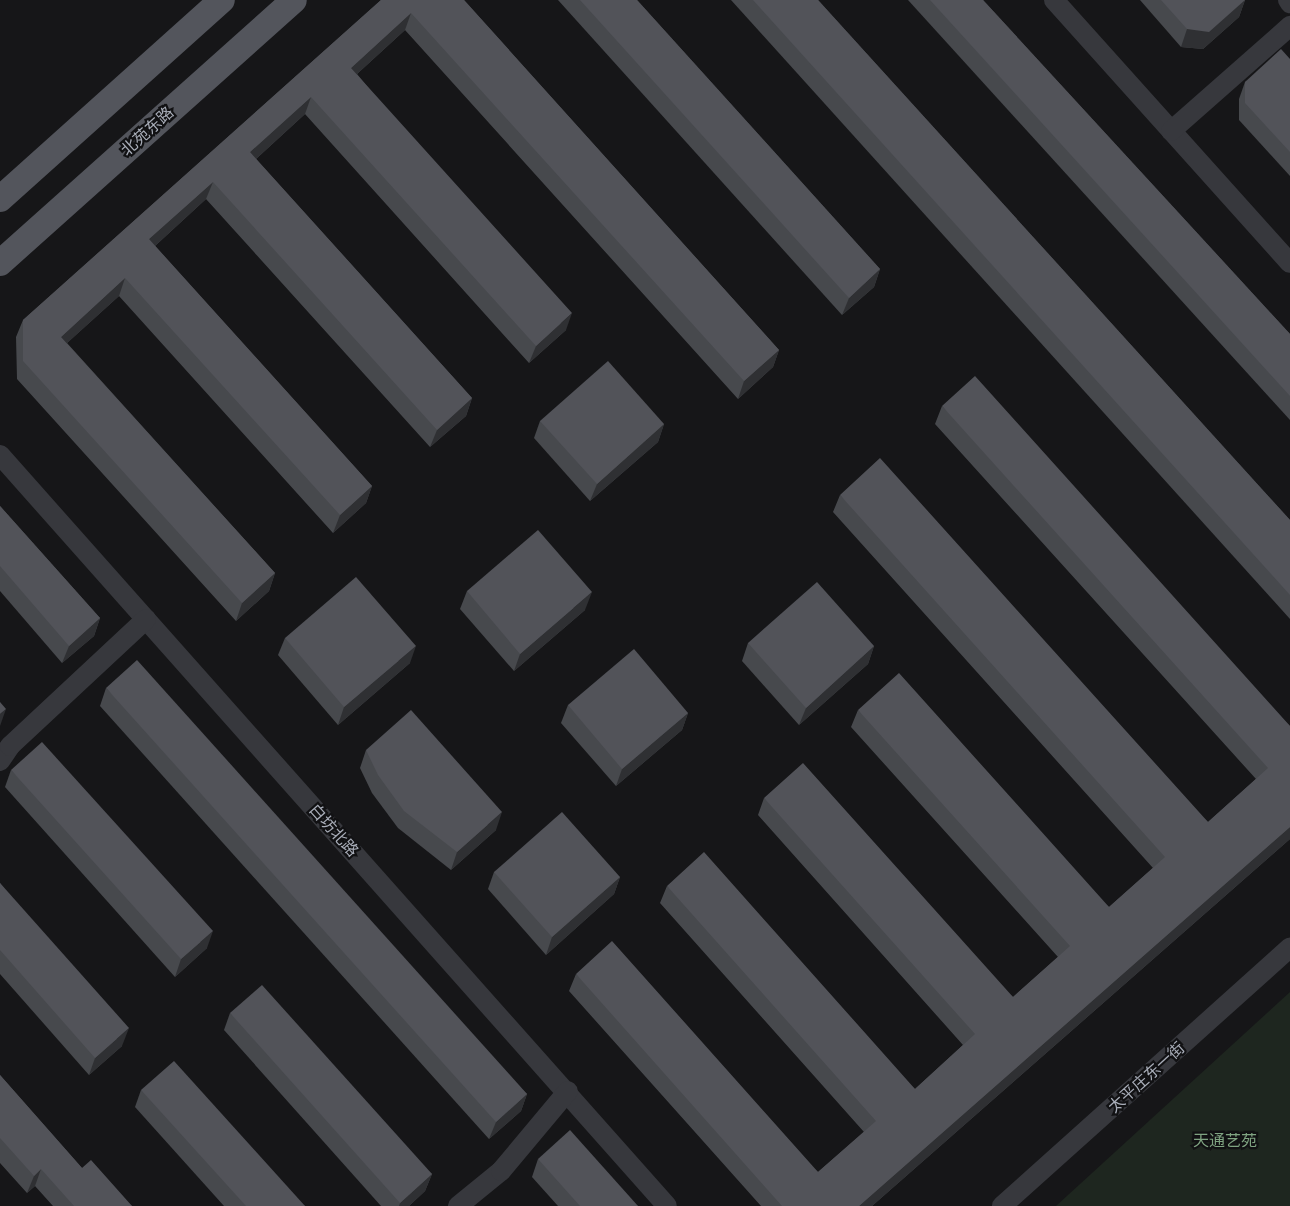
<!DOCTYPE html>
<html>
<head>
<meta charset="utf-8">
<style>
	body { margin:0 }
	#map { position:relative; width:1290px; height:1206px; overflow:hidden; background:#161618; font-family:"Golos Text","Noto Sans SC",sans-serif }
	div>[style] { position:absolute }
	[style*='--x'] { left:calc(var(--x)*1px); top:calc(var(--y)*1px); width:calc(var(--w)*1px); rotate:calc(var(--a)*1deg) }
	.green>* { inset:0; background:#1e261f }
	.minor>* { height:20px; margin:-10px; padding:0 10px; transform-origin:10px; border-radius:10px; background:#37383d }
	.major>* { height:26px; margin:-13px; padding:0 13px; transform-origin:13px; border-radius:13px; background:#53555c }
	.wall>* { inset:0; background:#47494d }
	.shaded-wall>* { inset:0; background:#2f3033 }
	.building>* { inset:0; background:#525359 }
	span { translate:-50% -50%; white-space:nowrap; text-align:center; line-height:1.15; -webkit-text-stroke:4.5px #111113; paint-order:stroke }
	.street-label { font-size:16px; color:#a8adb8 }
	.park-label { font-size:16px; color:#7fa381 }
</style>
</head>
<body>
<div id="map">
	<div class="green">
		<i style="clip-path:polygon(1290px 992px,1290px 1206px,1056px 1206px)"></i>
	</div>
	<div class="minor">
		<i style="--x:1054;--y:0;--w:353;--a:48.1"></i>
		<i style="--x:1288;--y:0;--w:4;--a:56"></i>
		<i style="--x:1171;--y:131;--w:159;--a:-41.4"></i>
		<i style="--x:0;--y:455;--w:1004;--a:48.39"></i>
		<i style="--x:0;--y:761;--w:18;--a:-56"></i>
		<i style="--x:10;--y:746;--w:186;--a:-43"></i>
		<i style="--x:458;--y:1206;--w:55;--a:-39.1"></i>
		<i style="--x:501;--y:1171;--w:104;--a:-50.1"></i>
		<i style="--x:1002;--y:1206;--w:387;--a:-41.9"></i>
	</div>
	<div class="major">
		<i style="--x:0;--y:199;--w:298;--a:-41.9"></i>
		<i style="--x:0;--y:263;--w:394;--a:-41.8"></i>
	</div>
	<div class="wall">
		<i style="clip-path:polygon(381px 0,464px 0,779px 350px,773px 367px,738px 399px,405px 30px,357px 74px,566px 330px,529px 363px,305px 114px,256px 159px,472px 398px,466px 416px,430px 447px,206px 199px,155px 246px,372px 486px,366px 503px,333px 533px,119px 296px,67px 343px,275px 573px,269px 591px,236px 621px,17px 379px,16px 337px,23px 320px)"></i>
		<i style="clip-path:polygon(558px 0,637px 0,880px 269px,874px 287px,842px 315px)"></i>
		<i style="clip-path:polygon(731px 0,818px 0,1290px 520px,1290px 619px)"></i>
		<i style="clip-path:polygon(908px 0,983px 0,1290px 334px,1290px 420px)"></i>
		<i style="clip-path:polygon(1140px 0,1245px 0,1239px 17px,1203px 49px,1181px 47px)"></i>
		<i style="clip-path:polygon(1290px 59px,1290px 176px,1239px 120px,1239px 99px,1245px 82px)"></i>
		<i style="clip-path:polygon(942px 406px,1290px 726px,1290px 839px,872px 1206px,761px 1206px,569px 991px,576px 974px,818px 1172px,864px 1132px,660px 903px,667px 886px,915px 1089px,963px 1045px,758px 815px,764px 798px,1013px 997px,1058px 957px,851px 727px,858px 710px,1109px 907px,1153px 868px,833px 512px,840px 495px,1208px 822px,1256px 779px,935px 424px)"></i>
		<i style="clip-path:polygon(540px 421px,664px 424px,658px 442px,590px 501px,534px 438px)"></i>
		<i style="clip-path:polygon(0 506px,100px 618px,94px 636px,62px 663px,0 591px)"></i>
		<i style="clip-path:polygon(467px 591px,585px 610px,514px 671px,460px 609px)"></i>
		<i style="clip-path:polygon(285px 638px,410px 663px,338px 725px,278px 655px)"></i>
		<i style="clip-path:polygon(748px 643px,874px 646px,868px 664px,799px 725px,742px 661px)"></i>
		<i style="clip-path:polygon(106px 688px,527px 1094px,521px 1111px,489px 1139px,100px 706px)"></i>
		<i style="clip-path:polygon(568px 705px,688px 713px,682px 730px,616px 786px,561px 723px)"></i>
		<i style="clip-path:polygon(366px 750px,496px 830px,451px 870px,398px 828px,372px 793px,360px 768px)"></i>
		<i style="clip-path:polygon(11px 770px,207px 948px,175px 977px,5px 787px)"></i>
		<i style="clip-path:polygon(494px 872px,620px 877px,614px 894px,546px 955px,488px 889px)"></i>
		<i style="clip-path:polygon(0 883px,122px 1046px,89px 1075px,0 974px)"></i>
		<i style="clip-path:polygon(230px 1013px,432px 1174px,425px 1191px,409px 1206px,381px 1206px,224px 1030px)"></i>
		<i style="clip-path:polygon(0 1075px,82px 1168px,132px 1206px,53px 1206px,35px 1186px,27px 1193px,0 1163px)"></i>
		<i style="clip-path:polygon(141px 1090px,305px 1206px,224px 1206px,135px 1107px)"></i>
		<i style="clip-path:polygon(538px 1159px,638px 1206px,558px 1206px,532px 1177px)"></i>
	</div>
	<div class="shaded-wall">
		<i style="clip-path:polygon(1245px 0,1239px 17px,1203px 49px,1181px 47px,1187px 29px)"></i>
		<i style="clip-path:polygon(411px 13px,405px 30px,345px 85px,351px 68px)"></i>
		<i style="clip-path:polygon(311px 97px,305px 114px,244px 170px,250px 152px)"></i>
		<i style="clip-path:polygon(213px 182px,206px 199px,143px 257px,149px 239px)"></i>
		<i style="clip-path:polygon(880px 269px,874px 287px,842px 315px,849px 298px)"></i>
		<i style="clip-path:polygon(125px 278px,119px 296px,55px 354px,61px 337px)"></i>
		<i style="clip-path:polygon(572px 313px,566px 330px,529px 363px,536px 346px)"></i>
		<i style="clip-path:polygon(779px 350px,773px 367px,738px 399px,744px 381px)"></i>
		<i style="clip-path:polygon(472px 398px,466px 416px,430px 447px,437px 430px)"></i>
		<i style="clip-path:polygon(664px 424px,658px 442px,590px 501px,597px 484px)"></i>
		<i style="clip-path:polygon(372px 486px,366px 503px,333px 533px,340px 515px)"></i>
		<i style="clip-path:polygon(275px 573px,269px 591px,236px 621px,242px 603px)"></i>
		<i style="clip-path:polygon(592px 592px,585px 610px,514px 671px,520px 654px)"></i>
		<i style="clip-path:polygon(100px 618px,94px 636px,62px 663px,69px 646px)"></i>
		<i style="clip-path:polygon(416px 646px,410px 663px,338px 725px,344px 707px)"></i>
		<i style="clip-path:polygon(874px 646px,868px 664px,799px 725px,806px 708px)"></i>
		<i style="clip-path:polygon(6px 709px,0 726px,0 714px)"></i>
		<i style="clip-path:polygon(688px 713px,682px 730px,616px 786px,622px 769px)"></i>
		<i style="clip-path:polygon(502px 812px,496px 830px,451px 870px,457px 852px)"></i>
		<i style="clip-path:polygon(1290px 827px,1290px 839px,872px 1206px,859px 1206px)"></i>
		<i style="clip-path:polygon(620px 877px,614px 894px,546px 955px,552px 937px)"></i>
		<i style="clip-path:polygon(213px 931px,207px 948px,175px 977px,181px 959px)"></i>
		<i style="clip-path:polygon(129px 1028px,122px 1046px,89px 1075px,95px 1058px)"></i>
		<i style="clip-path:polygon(527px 1094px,521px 1111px,489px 1139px,496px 1122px)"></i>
		<i style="clip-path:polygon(41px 1169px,35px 1186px,27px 1193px,34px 1176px)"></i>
		<i style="clip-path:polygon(432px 1174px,425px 1191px,409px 1206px,399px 1206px,400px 1203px)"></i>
	</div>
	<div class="building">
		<i style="clip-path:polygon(381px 0,464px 0,779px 350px,744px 381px,411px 13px,351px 68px,572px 313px,536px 346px,311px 97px,250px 152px,472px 398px,437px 430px,213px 182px,149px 239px,372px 486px,340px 515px,125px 278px,61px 337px,275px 573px,242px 603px,23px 361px,23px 320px)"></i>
		<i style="clip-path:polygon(580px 0,637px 0,880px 269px,849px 298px)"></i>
		<i style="clip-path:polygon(753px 0,818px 0,1290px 520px,1290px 595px)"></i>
		<i style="clip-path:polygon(930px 0,983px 0,1290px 334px,1290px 396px)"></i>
		<i style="clip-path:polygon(1161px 0,1245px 0,1209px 32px,1187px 29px)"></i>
		<i style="clip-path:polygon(1281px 49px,1290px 59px,1290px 152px,1245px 103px,1245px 82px)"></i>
		<i style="clip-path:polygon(608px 361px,664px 424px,597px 484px,540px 421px)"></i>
		<i style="clip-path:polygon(975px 376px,1290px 726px,1290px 827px,859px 1206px,782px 1206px,576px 974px,612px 941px,818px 1172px,876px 1121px,667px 886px,704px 852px,915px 1089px,975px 1034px,764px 798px,803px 763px,1013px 997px,1070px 946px,858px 710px,899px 673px,1109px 907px,1165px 857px,840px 495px,880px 458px,1208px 822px,1268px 768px,942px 406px)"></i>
		<i style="clip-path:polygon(0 506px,100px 618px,69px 646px,0 566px)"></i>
		<i style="clip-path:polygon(538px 530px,592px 592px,520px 654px,467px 591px)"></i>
		<i style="clip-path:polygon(356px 577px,416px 646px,344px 707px,285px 638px)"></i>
		<i style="clip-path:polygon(817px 582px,874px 646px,806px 708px,748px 643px)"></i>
		<i style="clip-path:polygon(634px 649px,688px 713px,622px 769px,568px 705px)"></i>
		<i style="clip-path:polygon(137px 660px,527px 1094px,496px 1122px,106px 688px)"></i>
		<i style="clip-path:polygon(0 702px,6px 709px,0 714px)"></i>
		<i style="clip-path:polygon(411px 710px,502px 812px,457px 852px,404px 811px,378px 775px,366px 750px)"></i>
		<i style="clip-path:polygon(42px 742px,213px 931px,181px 959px,11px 770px)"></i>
		<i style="clip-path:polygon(562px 812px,620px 877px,552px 937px,494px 872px)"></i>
		<i style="clip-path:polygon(0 883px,129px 1028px,95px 1058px,0 950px)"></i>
		<i style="clip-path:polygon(262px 985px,432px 1174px,400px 1203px,230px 1013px)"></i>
		<i style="clip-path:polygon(174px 1061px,305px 1206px,246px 1206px,141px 1090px)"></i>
		<i style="clip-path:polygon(0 1075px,82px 1168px,91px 1160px,132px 1206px,74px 1206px,41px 1169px,34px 1176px,0 1138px)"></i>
		<i style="clip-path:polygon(570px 1130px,638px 1206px,580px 1206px,538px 1159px)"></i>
	</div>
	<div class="street-label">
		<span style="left:147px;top:131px;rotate:-42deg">北苑东路</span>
		<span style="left:334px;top:830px;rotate:48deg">白坊北路</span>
		<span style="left:1146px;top:1077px;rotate:-42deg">太平庄东一街</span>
	</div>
	<div class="park-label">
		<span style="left:1225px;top:1140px">天通艺苑</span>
	</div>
</div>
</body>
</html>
